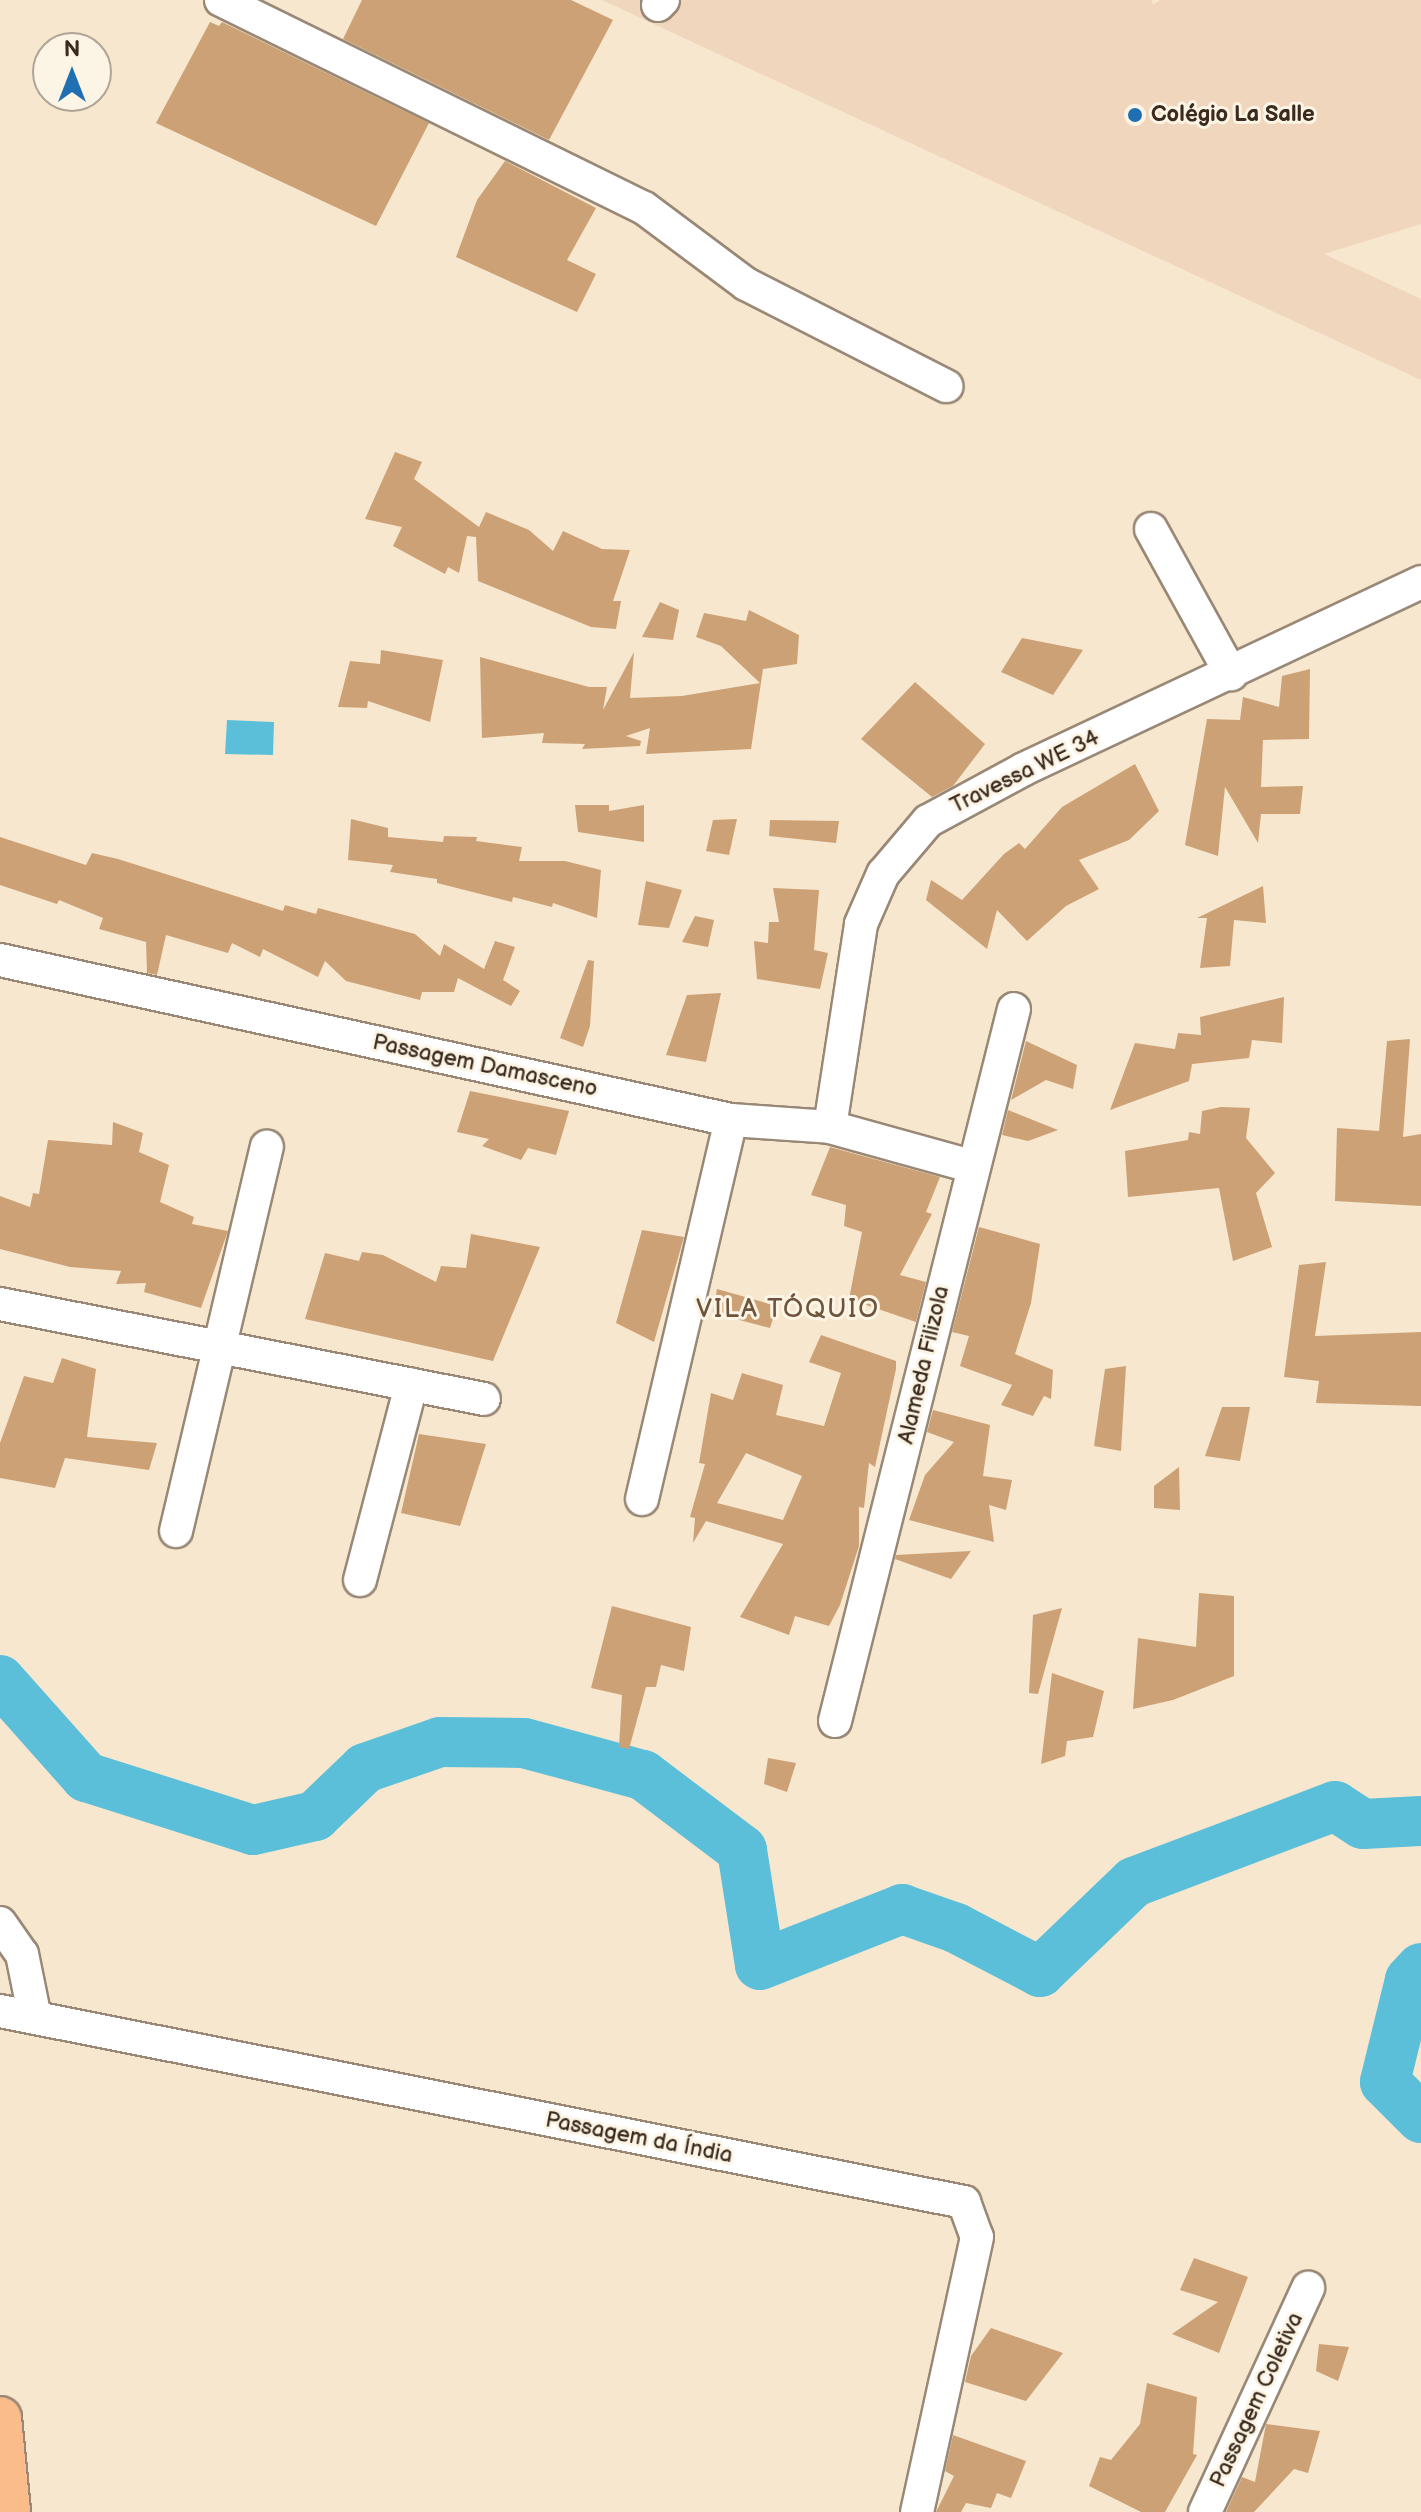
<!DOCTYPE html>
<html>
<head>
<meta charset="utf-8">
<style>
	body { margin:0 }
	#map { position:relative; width:1421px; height:2512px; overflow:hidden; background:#f7e7ce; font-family:"Balsamiq Sans",sans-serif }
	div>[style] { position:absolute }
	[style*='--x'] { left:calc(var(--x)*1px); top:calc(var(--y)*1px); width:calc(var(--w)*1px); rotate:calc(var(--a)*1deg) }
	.built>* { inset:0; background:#efd6bc }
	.water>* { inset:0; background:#5cbfda }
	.river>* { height:50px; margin:-25px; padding:0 25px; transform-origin:25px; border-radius:25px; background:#5cbfda }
	.building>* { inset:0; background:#cda176 }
	.roads { filter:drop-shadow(2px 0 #998876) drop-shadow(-2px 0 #998876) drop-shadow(0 2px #998876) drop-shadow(0 -2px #998876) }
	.minor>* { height:32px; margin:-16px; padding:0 16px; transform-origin:16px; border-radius:16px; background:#fff }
	.major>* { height:42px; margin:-21px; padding:0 21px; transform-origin:21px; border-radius:21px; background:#fabc8b }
	.dots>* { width:22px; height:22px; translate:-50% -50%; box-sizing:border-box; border:4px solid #fcf5e5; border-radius:50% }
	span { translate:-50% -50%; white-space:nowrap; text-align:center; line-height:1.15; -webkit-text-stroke:6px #fcf5e5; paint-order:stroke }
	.poi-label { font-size:22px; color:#3b2a1e; font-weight:700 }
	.left { translate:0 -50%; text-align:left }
	.street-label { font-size:22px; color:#3b2a1e }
	.quarter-label { font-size:26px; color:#6e543d; letter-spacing:2px }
	.north { position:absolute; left:32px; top:32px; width:80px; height:80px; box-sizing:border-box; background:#fcf5e5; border:2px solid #afa495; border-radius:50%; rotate:0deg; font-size:22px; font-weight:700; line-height:32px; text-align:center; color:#3b2a1e }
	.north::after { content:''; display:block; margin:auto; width:28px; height:36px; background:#1f6fb2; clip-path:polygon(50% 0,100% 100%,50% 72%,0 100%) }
</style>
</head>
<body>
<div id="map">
	<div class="built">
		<i style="clip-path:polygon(602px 0,1152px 0,1153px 5px,1160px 0,1421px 0,1421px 224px,1324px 254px,1421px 299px,1421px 380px)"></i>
	</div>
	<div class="water">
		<i style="clip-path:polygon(227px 720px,274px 722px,273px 755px,225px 754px)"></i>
	</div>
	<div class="river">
		<i style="--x:0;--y:1680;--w:130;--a:48.4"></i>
		<i style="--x:86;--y:1777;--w:175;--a:17.6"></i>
		<i style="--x:253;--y:1830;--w:64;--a:-12.7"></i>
		<i style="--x:315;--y:1816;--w:69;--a:-43.8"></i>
		<i style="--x:365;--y:1768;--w:79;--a:-19.1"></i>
		<i style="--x:440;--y:1742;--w:84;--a:0.7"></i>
		<i style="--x:524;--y:1743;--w:123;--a:15.1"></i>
		<i style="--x:643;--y:1775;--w:124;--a:37.1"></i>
		<i style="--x:742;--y:1850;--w:116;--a:81.1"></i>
		<i style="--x:760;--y:1965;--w:153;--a:-21.5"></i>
		<i style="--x:902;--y:1909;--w:57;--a:19.4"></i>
		<i style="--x:956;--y:1928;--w:95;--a:27.6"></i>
		<i style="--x:1040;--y:1972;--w:130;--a:-43.8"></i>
		<i style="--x:1134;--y:1882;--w:215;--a:-20.7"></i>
		<i style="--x:1335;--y:1806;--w:33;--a:33"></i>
		<i style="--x:1363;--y:1824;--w:58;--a:-3"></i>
		<i style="--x:1421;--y:1968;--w:16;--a:133"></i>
		<i style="--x:1410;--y:1980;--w:105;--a:103.8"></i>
		<i style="--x:1385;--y:2082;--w:51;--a:45"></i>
	</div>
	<div class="building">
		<i style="clip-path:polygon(362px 0,571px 0,613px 20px,549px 140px,343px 39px)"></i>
		<i style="clip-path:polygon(210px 22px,219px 26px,222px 22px,429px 123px,376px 226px,156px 123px)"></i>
		<i style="clip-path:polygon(505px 161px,596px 208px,567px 260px,596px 274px,577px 312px,456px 257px,477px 200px)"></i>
		<i style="clip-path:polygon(395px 452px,422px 462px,414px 479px,479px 527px,486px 512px,529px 530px,553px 551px,563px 531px,602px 549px,630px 550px,613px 601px,621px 601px,616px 629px,591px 627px,478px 581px,476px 537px,467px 536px,459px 573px,448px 567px,445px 574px,393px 546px,402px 527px,365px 519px)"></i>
		<i style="clip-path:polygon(660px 602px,679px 610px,673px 640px,642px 637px)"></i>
		<i style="clip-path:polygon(749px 610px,799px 635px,797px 664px,763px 669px,751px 749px,646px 754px,650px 728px,626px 736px,641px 741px,640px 746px,582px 749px,585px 744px,542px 743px,544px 733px,482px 738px,480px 657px,589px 687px,607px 687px,603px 710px,634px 652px,630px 698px,682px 696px,760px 683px,721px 646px,696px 637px,704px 613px,746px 621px)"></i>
		<i style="clip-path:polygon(1022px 638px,1083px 650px,1053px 695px,1001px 672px)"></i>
		<i style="clip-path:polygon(381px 650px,443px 660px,430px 722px,368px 701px,367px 708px,338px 707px,350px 661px,380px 664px)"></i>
		<i style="clip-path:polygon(1310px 669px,1309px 739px,1263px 740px,1261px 787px,1303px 786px,1300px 814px,1261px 814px,1258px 843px,1225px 787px,1218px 856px,1185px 845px,1207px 719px,1240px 720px,1243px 697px,1279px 707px,1282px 676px)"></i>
		<i style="clip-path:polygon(915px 682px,985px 744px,953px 786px,932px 797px,861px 739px)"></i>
		<i style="clip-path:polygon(1135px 764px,1159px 811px,1129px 840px,1079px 860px,1099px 889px,1066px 906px,1027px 941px,997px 910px,987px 949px,926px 900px,931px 880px,962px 900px,1004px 854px,1019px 843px,1025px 849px,1062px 807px)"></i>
		<i style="clip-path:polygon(575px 805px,609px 805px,609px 811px,644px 805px,644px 842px,578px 832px)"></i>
		<i style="clip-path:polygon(351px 819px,388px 828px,388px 837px,443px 842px,444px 836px,477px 837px,476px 841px,522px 847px,519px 861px,565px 861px,601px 870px,597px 918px,553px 903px,552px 907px,513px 897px,512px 902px,437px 883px,437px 879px,390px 872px,393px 865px,348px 860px)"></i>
		<i style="clip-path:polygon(737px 819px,729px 855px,706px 851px,713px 820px)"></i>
		<i style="clip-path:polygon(770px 820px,839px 821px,836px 843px,769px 836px)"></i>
		<i style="clip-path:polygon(0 837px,86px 865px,92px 853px,118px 859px,283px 911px,285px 905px,316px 914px,318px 908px,415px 934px,440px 956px,444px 944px,484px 969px,495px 941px,515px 947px,503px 980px,520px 991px,511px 1006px,458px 978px,454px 992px,422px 992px,420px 1000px,346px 981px,325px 961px,318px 977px,263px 949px,260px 957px,232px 943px,228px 953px,166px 935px,157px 975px,147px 973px,146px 942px,99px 929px,103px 918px,59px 900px,57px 904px,0 885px)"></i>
		<i style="clip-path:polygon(646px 881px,682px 890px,669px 928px,638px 925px)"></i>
		<i style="clip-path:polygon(1263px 886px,1266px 923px,1234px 920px,1230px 966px,1200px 968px,1207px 918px,1197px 918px)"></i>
		<i style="clip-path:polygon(773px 888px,819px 890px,814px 950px,828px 953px,820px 989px,757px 979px,754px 941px,768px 943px,769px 922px,779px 922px)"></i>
		<i style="clip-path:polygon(695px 916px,714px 920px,708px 947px,682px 942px)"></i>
		<i style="clip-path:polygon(588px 960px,594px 961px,590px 1026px,583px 1047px,560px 1038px)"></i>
		<i style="clip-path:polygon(721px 993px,706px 1062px,666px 1055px,687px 995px)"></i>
		<i style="clip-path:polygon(1284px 997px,1282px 1043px,1252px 1040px,1249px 1058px,1192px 1064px,1189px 1081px,1110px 1110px,1135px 1043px,1175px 1049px,1178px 1033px,1201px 1035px,1200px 1017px)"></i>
		<i style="clip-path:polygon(1410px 1039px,1403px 1137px,1421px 1134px,1421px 1206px,1335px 1201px,1337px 1128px,1379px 1131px,1387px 1041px)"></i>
		<i style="clip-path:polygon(1026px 1041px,1077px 1065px,1073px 1089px,1046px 1080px,1011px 1100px)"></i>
		<i style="clip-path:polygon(470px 1091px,569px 1111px,556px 1155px,528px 1148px,521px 1160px,482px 1146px,489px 1139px,457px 1132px)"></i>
		<i style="clip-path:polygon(1221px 1107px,1250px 1108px,1246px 1138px,1275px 1173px,1256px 1193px,1272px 1247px,1233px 1261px,1219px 1188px,1128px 1197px,1125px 1151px,1188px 1140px,1189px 1132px,1200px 1134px,1202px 1111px)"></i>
		<i style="clip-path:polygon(1008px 1110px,1058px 1130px,1028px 1141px,1002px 1135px)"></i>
		<i style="clip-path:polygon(113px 1122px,143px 1133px,139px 1152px,169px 1165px,160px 1202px,194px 1217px,192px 1224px,228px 1231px,201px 1308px,144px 1292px,146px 1283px,116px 1284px,121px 1271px,70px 1267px,0 1249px,0 1196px,30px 1207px,33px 1193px,39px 1194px,48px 1140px,112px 1145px)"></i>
		<i style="clip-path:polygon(830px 1147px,940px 1177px,926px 1212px,932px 1214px,900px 1275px,926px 1282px,916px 1322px,849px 1299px,862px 1232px,844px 1226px,846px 1205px,811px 1195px)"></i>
		<i style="clip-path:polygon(979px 1227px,1040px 1244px,1031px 1303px,1015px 1354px,1053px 1370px,1051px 1399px,1044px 1396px,1033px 1416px,1001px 1405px,1012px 1385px,960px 1366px,969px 1336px,952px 1332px)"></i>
		<i style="clip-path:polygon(642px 1230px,684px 1237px,654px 1342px,616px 1323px)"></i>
		<i style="clip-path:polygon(471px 1234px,540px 1247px,493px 1361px,305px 1319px,325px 1253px,359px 1261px,362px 1252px,383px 1255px,436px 1282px,441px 1266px,466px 1268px)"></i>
		<i style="clip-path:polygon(1326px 1262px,1315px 1336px,1421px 1332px,1421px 1406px,1316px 1403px,1319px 1381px,1284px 1377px,1299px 1265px)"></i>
		<i style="clip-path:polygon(717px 1289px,777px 1306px,770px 1328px,713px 1313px)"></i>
		<i style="clip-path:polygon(evenodd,821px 1335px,896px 1361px,896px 1369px,875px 1467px,869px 1463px,864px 1508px,859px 1507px,859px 1546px,840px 1605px,829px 1626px,795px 1616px,789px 1635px,740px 1617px,783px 1544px,706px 1521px,693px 1543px,695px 1518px,690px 1517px,705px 1464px,699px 1463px,711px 1393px,733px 1400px,742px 1373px,783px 1385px,776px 1415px,824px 1426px,841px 1373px,809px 1362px,821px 1335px,746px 1453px,802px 1476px,783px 1520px,717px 1503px,746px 1453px)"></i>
		<i style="clip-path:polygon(62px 1358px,96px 1369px,87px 1437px,157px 1443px,149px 1470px,65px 1458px,55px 1488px,0 1478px,0 1443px,24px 1376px,53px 1383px)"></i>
		<i style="clip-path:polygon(1126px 1366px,1121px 1451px,1094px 1446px,1105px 1369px)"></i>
		<i style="clip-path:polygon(1222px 1407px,1250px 1407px,1240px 1461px,1205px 1456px)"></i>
		<i style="clip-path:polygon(933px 1410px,990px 1425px,983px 1476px,1012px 1480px,1006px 1510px,989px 1505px,994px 1542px,909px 1520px,925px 1475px,954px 1442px,927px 1432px)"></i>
		<i style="clip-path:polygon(419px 1434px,486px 1444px,460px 1526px,401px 1513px)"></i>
		<i style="clip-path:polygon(1179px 1467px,1180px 1510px,1154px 1508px,1154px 1486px)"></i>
		<i style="clip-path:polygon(971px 1551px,951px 1579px,895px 1559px,896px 1555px)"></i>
		<i style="clip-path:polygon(1199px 1593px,1234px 1596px,1234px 1676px,1173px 1700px,1133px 1709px,1138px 1638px,1196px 1647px)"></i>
		<i style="clip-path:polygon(612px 1606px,691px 1627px,684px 1671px,661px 1665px,656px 1687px,646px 1687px,629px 1749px,619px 1747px,622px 1695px,591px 1688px)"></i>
		<i style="clip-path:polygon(1062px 1608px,1038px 1694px,1029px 1693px,1033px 1615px)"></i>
		<i style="clip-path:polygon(1052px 1673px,1104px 1691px,1093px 1737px,1067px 1741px,1065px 1756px,1041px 1764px)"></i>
		<i style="clip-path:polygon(768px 1758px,796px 1763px,787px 1792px,764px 1784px)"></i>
		<i style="clip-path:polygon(1194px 2258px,1248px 2277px,1219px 2353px,1172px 2334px,1218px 2302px,1180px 2290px)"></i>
		<i style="clip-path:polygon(991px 2328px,1063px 2353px,1026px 2401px,965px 2382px,971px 2356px)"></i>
		<i style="clip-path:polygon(1319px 2344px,1349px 2347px,1338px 2381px,1316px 2371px)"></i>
		<i style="clip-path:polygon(1147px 2383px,1197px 2397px,1193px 2454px,1197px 2455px,1165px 2512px,1141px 2512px,1089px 2486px,1100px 2457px,1111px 2460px,1140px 2424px)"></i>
		<i style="clip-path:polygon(1266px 2424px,1320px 2431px,1308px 2473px,1294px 2469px,1254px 2512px,1226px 2512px,1242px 2477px,1255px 2482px)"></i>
		<i style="clip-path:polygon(953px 2435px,1026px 2461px,1011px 2498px,997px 2493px,991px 2508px,966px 2503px,961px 2512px,936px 2512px,954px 2476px,945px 2471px)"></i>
	</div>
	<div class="roads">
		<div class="minor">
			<i style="--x:221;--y:0;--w:471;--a:26.2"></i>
			<i style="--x:644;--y:208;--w:127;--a:36.7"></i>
			<i style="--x:746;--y:284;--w:225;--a:27"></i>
			<i style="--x:658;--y:5;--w:7;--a:-45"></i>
			<i style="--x:1151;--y:529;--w:166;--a:61.1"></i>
			<i style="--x:0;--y:960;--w:748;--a:12.35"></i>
			<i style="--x:731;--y:1120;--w:99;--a:4"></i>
			<i style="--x:830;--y:1127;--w:146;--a:15.5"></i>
			<i style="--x:830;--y:1127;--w:205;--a:-81.3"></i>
			<i style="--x:861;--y:924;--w:55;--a:-66.3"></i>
			<i style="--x:883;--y:874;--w:70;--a:-49.7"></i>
			<i style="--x:928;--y:821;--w:109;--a:-28.4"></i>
			<i style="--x:1024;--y:769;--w:439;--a:-25.2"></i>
			<i style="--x:0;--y:1304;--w:493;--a:11.1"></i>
			<i style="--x:642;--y:1499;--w:389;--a:-76.8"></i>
			<i style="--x:176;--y:1531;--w:395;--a:-76.7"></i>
			<i style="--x:360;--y:1580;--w:202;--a:-75.3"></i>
			<i style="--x:835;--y:1721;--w:734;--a:-75.89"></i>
			<i style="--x:0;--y:1923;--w:38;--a:55"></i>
			<i style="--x:22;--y:1954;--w:65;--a:78.5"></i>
			<i style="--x:0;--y:2011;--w:983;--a:11.21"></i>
			<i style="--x:964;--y:2202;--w:37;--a:70"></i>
			<i style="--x:977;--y:2237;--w:281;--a:102.3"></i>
			<i style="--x:1205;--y:2512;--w:247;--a:-65.3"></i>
		</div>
		<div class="major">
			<i style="--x:0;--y:2418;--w:94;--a:84.5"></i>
		</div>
	</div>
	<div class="dots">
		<i style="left:1135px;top:115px;background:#1f6fb2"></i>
	</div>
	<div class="poi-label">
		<span class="left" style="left:1151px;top:115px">Colégio La Salle</span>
	</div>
	<div class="street-label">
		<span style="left:1025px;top:772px;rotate:-26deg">Travessa WE 34</span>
		<span style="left:485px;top:1066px;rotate:12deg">Passagem Damasceno</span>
		<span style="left:924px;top:1365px;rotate:-77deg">Alameda Filizola</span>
		<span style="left:639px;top:2138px;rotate:11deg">Passagem da Índia</span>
		<span style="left:1257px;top:2400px;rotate:-65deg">Passagem Coletiva</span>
	</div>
	<div class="quarter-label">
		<span style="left:788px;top:1310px">VILA TÓQUIO</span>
	</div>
	<div class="north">N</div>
</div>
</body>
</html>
